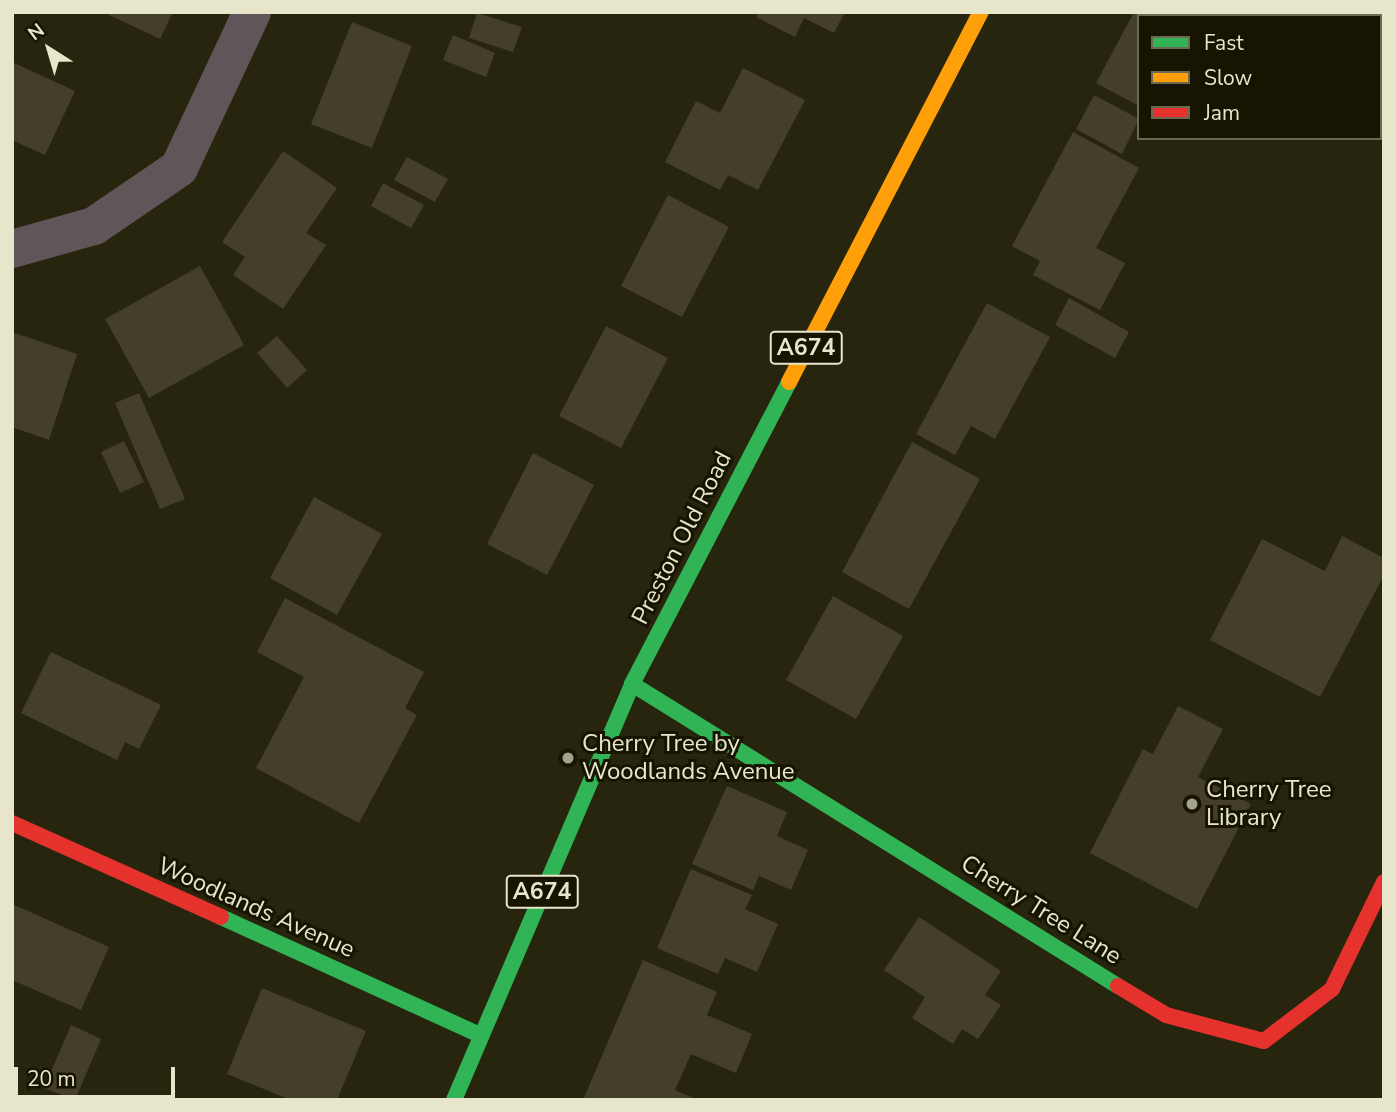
<!DOCTYPE html>
<html>
<head>
<meta charset="utf-8">
<style>
	body { margin:0 }
	#map { position:relative; width:1396px; height:1112px; overflow:hidden; background:#27250d; font-family:"Nunito Sans",sans-serif }
	div>[style] { position:absolute }
	[style*='--x'] { left:calc(var(--x)*1px); top:calc(var(--y)*1px); width:calc(var(--w)*1px); rotate:calc(var(--a)*1deg) }
	.building>* { inset:0; background:#443f29 }
	.street>* { height:38px; margin:-19px; padding:0 19px; transform-origin:19px; border-radius:19px; background:#605558 }
	.fast>* { height:16px; margin:-8px; padding:0 8px; transform-origin:8px; border-radius:8px; background:#30b455 }
	.slow>* { height:16px; margin:-8px; padding:0 8px; transform-origin:8px; border-radius:8px; background:#ff9f0a }
	.jam>* { height:16px; margin:-8px; padding:0 8px; transform-origin:8px; border-radius:8px; background:#e5322d }
	.dots>* { width:19px; height:19px; translate:-50% -50%; box-sizing:border-box; border:4px solid #171502; border-radius:50% }
	span { translate:-50% -50%; white-space:nowrap; text-align:center; line-height:1.15; -webkit-text-stroke:6px #171502; paint-order:stroke }
	.shield-label span { padding:2px 5px; background:#171502; border:2px solid; border-radius:5px; -webkit-text-stroke-width:0 }
	.shield-label { font-size:23px; color:#e8e6ca; font-weight:700 }
	.street-label { font-size:24px; color:#e8e6ca }
	.poi-label { font-size:24px; color:#e8e6ca }
	.left { translate:0 -50%; text-align:left }
	.frame { position:absolute; inset:0; border:14px solid #e8e6ca; pointer-events:none }
	.legend { position:absolute; left:1137px; top:14px; width:245px; height:126px; box-sizing:border-box; background:#171502; border:2px solid #6b6952; margin:0; padding:9px 12px; list-style:none; font-size:21px; color:#e8e6ca }
	.legend li { display:flex; align-items:center; gap:14px; height:35px }
	.legend b { width:35px; border:2px solid #6b6952 }
	.north { position:absolute; left:14px; top:14px; width:70px; height:70px; -webkit-text-stroke:5px #171502; paint-order:stroke; rotate:323deg; font-size:19px; font-weight:700; line-height:28px; text-align:center; color:#e8e6ca }
	.north::after { content:''; display:block; margin:auto; width:24px; height:32px; background:#e8e6ca; clip-path:polygon(50% 0,100% 100%,50% 72%,0 100%) }
	.scale { position:absolute; left:14px; top:1067px; width:161px; height:32px; box-sizing:border-box; border:4px solid #e8e6ca; border-top:0; padding-left:9px; font-size:21px; line-height:24px; white-space:nowrap; color:#e8e6ca; -webkit-text-stroke:5px #171502; paint-order:stroke }
</style>
</head>
<body>
<div id="map">
	<div class="building">
		<i style="clip-path:polygon(103px 12px,173px 12px,160px 39px)"></i>
		<i style="clip-path:polygon(759px 12px,845px 12px,834px 33px,804px 18px,795px 37px,756px 17px)"></i>
		<i style="clip-path:polygon(1134px 12px,1218px 12px,1139px 16px,1139px 106px,1096px 83px)"></i>
		<i style="clip-path:polygon(477px 13px,522px 27px,513px 52px,469px 38px)"></i>
		<i style="clip-path:polygon(352px 22px,412px 46px,372px 148px,311px 124px)"></i>
		<i style="clip-path:polygon(453px 35px,495px 53px,486px 77px,443px 60px)"></i>
		<i style="clip-path:polygon(12px 62px,75px 91px,45px 155px,12px 140px)"></i>
		<i style="clip-path:polygon(743px 68px,805px 100px,758px 190px,728px 175px,720px 190px,665px 162px,696px 101px,720px 113px)"></i>
		<i style="clip-path:polygon(1094px 95px,1139px 119px,1122px 154px,1076px 129px)"></i>
		<i style="clip-path:polygon(1073px 132px,1139px 168px,1096px 248px,1125px 263px,1100px 310px,1033px 275px,1040px 261px,1012px 246px)"></i>
		<i style="clip-path:polygon(283px 151px,337px 188px,306px 233px,326px 245px,283px 309px,233px 275px,245px 257px,222px 242px)"></i>
		<i style="clip-path:polygon(407px 157px,448px 179px,435px 202px,394px 180px)"></i>
		<i style="clip-path:polygon(383px 183px,424px 205px,411px 228px,371px 206px)"></i>
		<i style="clip-path:polygon(668px 195px,729px 227px,682px 317px,621px 286px)"></i>
		<i style="clip-path:polygon(200px 266px,244px 345px,149px 398px,105px 319px)"></i>
		<i style="clip-path:polygon(1069px 298px,1129px 332px,1115px 358px,1055px 325px)"></i>
		<i style="clip-path:polygon(987px 303px,1050px 337px,995px 439px,971px 426px,955px 455px,916px 434px)"></i>
		<i style="clip-path:polygon(606px 326px,668px 358px,621px 448px,559px 416px)"></i>
		<i style="clip-path:polygon(12px 332px,77px 354px,49px 440px,12px 427px)"></i>
		<i style="clip-path:polygon(277px 336px,307px 370px,287px 388px,257px 353px)"></i>
		<i style="clip-path:polygon(139px 393px,185px 499px,160px 509px,115px 403px)"></i>
		<i style="clip-path:polygon(124px 441px,144px 482px,120px 493px,101px 452px)"></i>
		<i style="clip-path:polygon(912px 442px,980px 479px,909px 609px,842px 572px)"></i>
		<i style="clip-path:polygon(533px 453px,594px 485px,547px 575px,487px 544px)"></i>
		<i style="clip-path:polygon(314px 497px,382px 534px,337px 615px,270px 578px)"></i>
		<i style="clip-path:polygon(1342px 536px,1384px 558px,1384px 575px,1320px 697px,1210px 640px,1262px 539px,1325px 571px)"></i>
		<i style="clip-path:polygon(833px 596px,903px 636px,856px 719px,786px 680px)"></i>
		<i style="clip-path:polygon(285px 598px,424px 672px,405px 708px,417px 715px,359px 823px,256px 768px,304px 677px,257px 652px)"></i>
		<i style="clip-path:polygon(51px 652px,161px 705px,139px 749px,125px 742px,117px 760px,21px 713px)"></i>
		<i style="clip-path:polygon(1178px 706px,1223px 729px,1198px 777px,1251px 804px,1197px 909px,1090px 853px,1143px 749px,1153px 754px)"></i>
		<i style="clip-path:polygon(727px 786px,787px 812px,777px 836px,808px 850px,791px 890px,759px 876px,753px 890px,692px 864px)"></i>
		<i style="clip-path:polygon(691px 869px,752px 895px,745px 909px,778px 924px,757px 972px,725px 958px,718px 974px,657px 948px)"></i>
		<i style="clip-path:polygon(12px 904px,109px 947px,81px 1010px,12px 980px)"></i>
		<i style="clip-path:polygon(919px 917px,1001px 971px,985px 995px,1001px 1005px,978px 1039px,962px 1029px,953px 1044px,912px 1018px,925px 997px,884px 970px)"></i>
		<i style="clip-path:polygon(643px 960px,717px 992px,707px 1015px,752px 1034px,736px 1073px,691px 1054px,675px 1090px,698px 1100px,583px 1100px)"></i>
		<i style="clip-path:polygon(262px 988px,366px 1031px,337px 1100px,291px 1100px,227px 1074px)"></i>
		<i style="clip-path:polygon(71px 1025px,101px 1039px,75px 1100px,44px 1088px)"></i>
	</div>
	<div class="street">
		<i style="--x:12;--y:249;--w:85;--a:-15.7"></i>
		<i style="--x:94;--y:226;--w:103;--a:-34.3"></i>
		<i style="--x:179;--y:168;--w:172;--a:-64.9"></i>
	</div>
	<div class="fast">
		<i style="--x:632;--y:684;--w:572;--a:31.86"></i>
		<i style="--x:221;--y:917;--w:285;--a:24.5"></i>
		<i style="--x:454;--y:1100;--w:452;--a:-66.8"></i>
		<i style="--x:632;--y:684;--w:340;--a:-62.5"></i>
	</div>
	<div class="slow">
		<i style="--x:789;--y:382;--w:417;--a:-62.6"></i>
	</div>
	<div class="jam">
		<i style="--x:12;--y:823;--w:229;--a:24.2"></i>
		<i style="--x:1118;--y:986;--w:56;--a:31.1"></i>
		<i style="--x:1166;--y:1015;--w:101;--a:14.9"></i>
		<i style="--x:1264;--y:1041;--w:86;--a:-37.4"></i>
		<i style="--x:1332;--y:989;--w:119;--a:-64.1"></i>
	</div>
	<div class="dots">
		<i style="left:568px;top:758px;background:#a4a288"></i>
		<i style="left:1192px;top:804px;background:#a4a288"></i>
	</div>
	<div class="shield-label">
		<span style="left:806px;top:348px">A674</span>
		<span style="left:542px;top:892px">A674</span>
	</div>
	<div class="street-label">
		<span style="left:682px;top:538px;rotate:-63deg">Preston Old Road</span>
		<span style="left:256px;top:908px;rotate:24deg">Woodlands Avenue</span>
		<span style="left:1041px;top:910px;rotate:32deg">Cherry Tree Lane</span>
	</div>
	<div class="poi-label">
		<span class="left" style="left:582px;top:758px">Cherry Tree by<br>Woodlands Avenue</span>
		<span class="left" style="left:1206px;top:804px">Cherry Tree<br>Library</span>
	</div>
	<div class="frame"></div>
	<ul class="legend">
	<li><b style="height:9px;background:#30b455"></b>Fast</li>
	<li><b style="height:9px;background:#ff9f0a"></b>Slow</li>
	<li><b style="height:9px;background:#e5322d"></b>Jam</li>
	</ul>
	<div class="north">N</div>
	<div class="scale">20 m</div>
</div>
</body>
</html>
